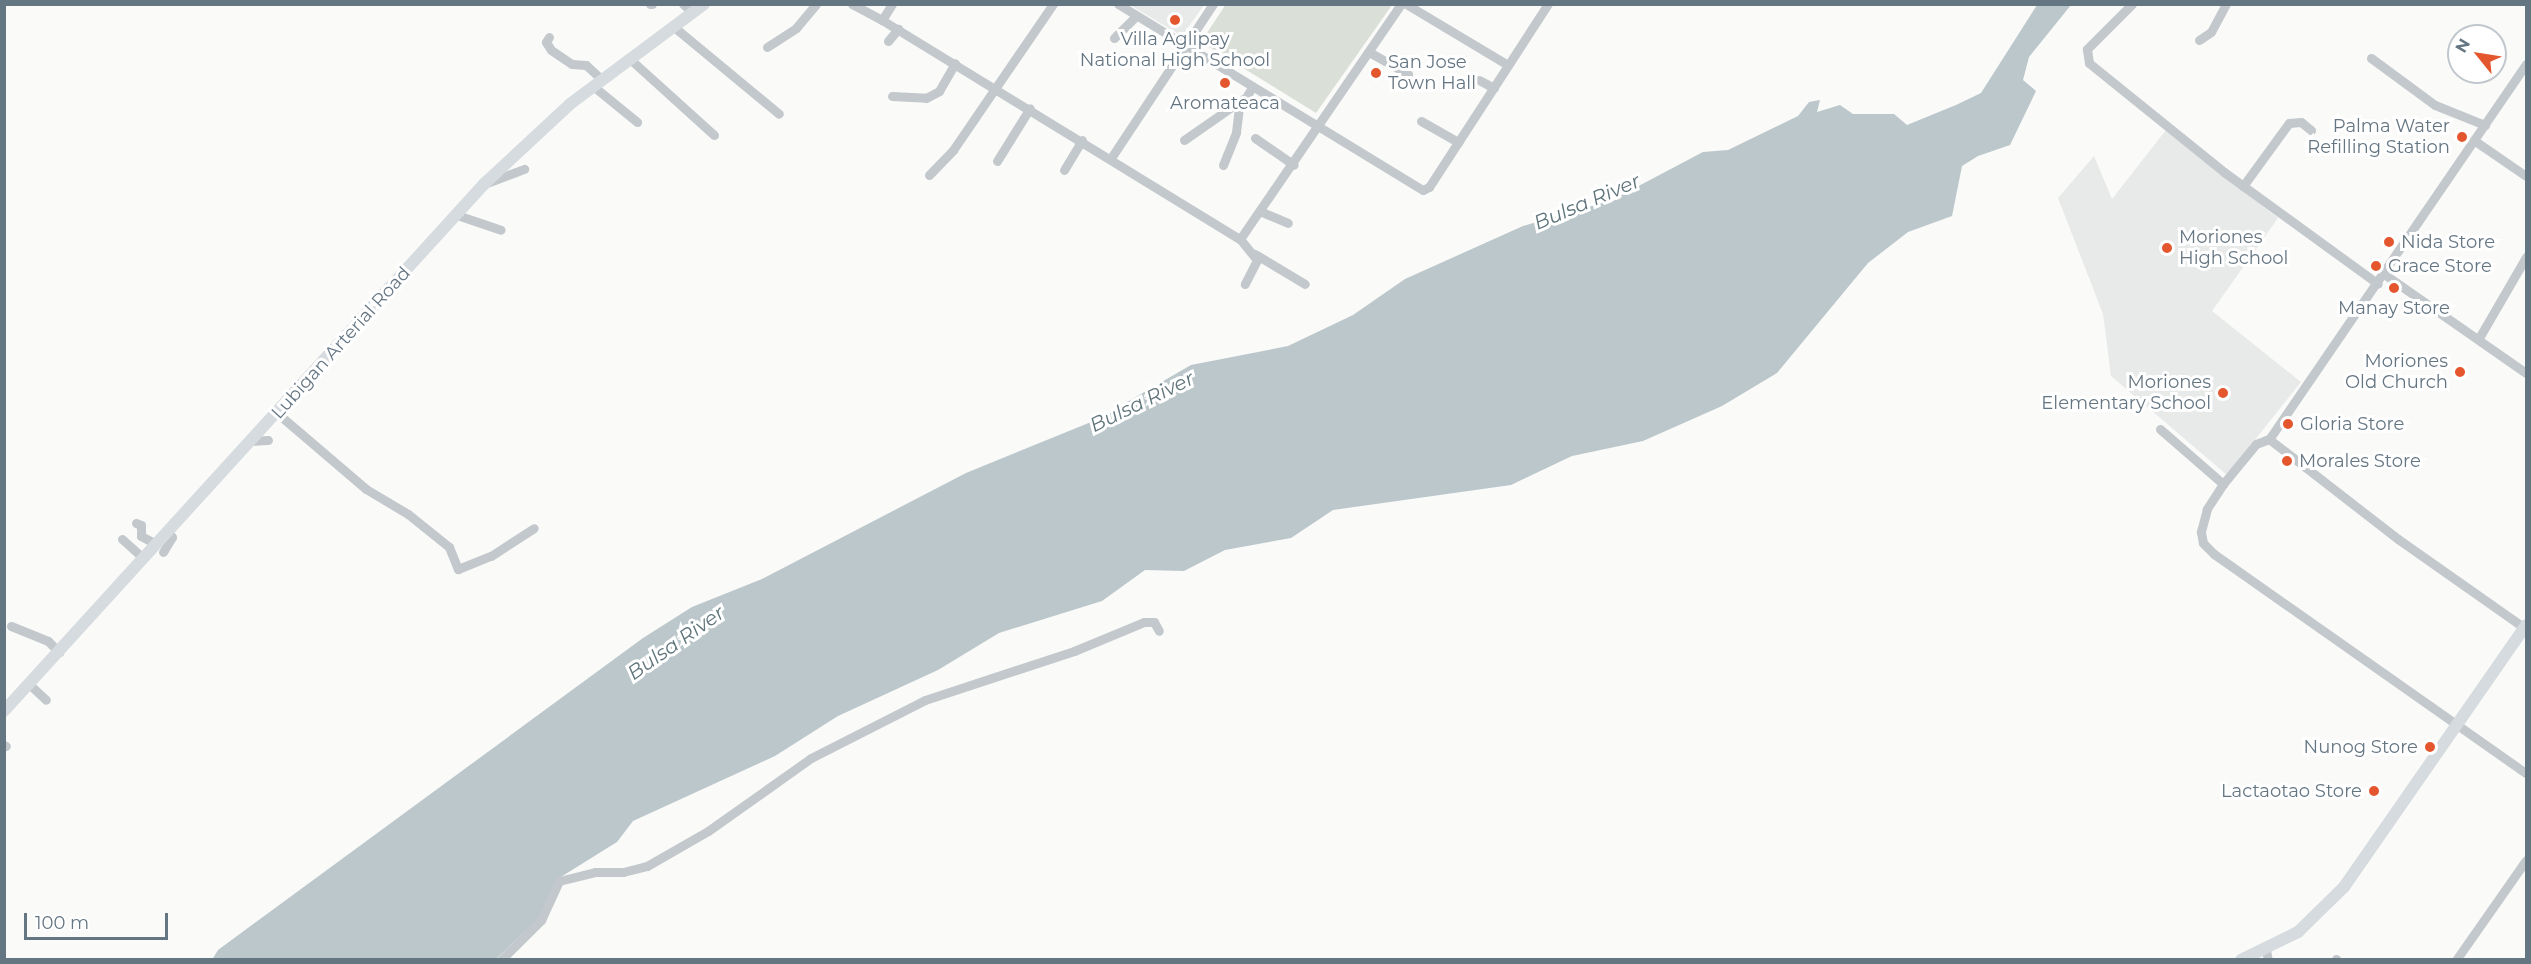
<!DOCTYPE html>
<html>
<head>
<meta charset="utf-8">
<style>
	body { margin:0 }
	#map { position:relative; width:2531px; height:964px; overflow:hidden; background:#fafaf8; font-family:Montserrat,sans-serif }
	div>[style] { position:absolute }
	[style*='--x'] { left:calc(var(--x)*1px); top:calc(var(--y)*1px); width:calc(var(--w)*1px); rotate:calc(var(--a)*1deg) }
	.built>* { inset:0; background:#e8e9e9 }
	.green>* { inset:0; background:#dadfd7 }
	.water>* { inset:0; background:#bbc7cb }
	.minor>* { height:9px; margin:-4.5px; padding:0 4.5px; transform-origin:4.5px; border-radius:4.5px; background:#c3c8cc }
	.secondary>* { height:12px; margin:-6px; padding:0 6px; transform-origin:6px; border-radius:6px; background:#d6dbdf }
	.dots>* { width:16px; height:16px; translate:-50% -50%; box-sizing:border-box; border:3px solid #fff; border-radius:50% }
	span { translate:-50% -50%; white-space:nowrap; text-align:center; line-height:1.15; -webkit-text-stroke:6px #fff; paint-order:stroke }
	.poi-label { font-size:18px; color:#657683 }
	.left { translate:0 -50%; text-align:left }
	.right { translate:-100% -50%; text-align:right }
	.street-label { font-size:18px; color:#657683 }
	.water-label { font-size:20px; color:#60757c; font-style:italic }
	.frame { position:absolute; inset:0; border:6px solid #657683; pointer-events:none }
	.north { position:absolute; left:2447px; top:24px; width:60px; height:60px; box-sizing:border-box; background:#fff; border:2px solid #c1c8cd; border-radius:50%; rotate:300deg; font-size:16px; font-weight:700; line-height:24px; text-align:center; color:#657683 }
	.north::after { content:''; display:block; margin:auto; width:21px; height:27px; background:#e4572e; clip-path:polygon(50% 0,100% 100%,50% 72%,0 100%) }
	.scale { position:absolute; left:24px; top:913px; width:144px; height:27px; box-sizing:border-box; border:3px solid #657683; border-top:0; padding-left:8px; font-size:18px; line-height:21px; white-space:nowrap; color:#657683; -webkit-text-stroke:4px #fff; paint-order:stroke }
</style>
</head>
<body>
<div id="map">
	<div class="built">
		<i style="clip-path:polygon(1130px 5px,1204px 4px,1204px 5px,1182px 36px)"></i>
		<i style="clip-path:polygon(2166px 130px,2278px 218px,2212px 311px,2301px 382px,2227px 475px,2111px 376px,2103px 314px,2058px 198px,2094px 156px,2112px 199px)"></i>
	</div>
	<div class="green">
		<i style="clip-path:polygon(1226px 4px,1392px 4px,1392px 5px,1316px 113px,1201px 42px)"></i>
	</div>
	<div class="water">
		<i style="clip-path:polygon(2037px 5px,2071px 5px,2029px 57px,2023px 80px,2036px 91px,2010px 145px,1978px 156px,1962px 166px,1952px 216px,1908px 232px,1868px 263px,1777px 373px,1722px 406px,1643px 441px,1572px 456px,1511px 485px,1333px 510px,1291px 538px,1225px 550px,1184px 571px,1145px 570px,1102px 601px,999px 633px,938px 670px,838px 716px,775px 756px,633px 821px,617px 842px,556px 880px,540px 917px,496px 959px,212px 960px,218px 950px,643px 638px,692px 607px,762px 579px,966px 473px,1096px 420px,1191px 365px,1288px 346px,1353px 315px,1405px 279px,1523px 226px,1612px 200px,1703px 152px,1728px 150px,1798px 116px,1809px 102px,1820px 100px,1817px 112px,1840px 105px,1853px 114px,1894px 114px,1907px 125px,1956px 105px,1981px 93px)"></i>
	</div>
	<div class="minor">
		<i style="--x:650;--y:4;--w:2;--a:0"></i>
		<i style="--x:683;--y:4;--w:13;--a:42"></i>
		<i style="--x:852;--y:4;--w:34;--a:28"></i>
		<i style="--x:892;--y:4;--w:19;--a:122"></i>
		<i style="--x:882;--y:20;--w:420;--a:31.5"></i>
		<i style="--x:1240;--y:239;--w:285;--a:-55.6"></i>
		<i style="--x:1118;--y:4;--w:357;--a:31.4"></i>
		<i style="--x:1423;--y:190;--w:7;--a:-27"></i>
		<i style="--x:1429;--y:187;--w:218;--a:-57"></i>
		<i style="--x:1406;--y:4;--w:119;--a:30.9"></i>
		<i style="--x:2132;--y:4;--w:64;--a:135"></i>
		<i style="--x:2087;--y:49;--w:14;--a:82"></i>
		<i style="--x:2089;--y:63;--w:174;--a:38.9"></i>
		<i style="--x:2224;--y:172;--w:190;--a:36"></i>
		<i style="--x:674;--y:27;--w:136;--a:39.6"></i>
		<i style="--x:549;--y:37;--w:6;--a:121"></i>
		<i style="--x:546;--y:42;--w:9;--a:58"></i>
		<i style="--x:551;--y:50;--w:25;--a:34"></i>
		<i style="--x:572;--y:64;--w:14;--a:4"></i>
		<i style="--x:586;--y:65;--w:21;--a:43"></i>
		<i style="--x:1114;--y:38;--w:31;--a:-45"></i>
		<i style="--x:2199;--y:40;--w:14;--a:-34"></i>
		<i style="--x:2211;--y:32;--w:32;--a:-62"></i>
		<i style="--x:888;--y:41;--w:16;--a:-50"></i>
		<i style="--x:767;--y:47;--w:35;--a:-33"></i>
		<i style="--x:796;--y:28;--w:31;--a:-50"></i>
		<i style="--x:1369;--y:52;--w:45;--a:29.4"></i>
		<i style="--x:2371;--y:58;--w:79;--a:36.3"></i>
		<i style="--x:2435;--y:105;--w:54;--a:21.8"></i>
		<i style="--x:631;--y:60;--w:112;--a:42.1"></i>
		<i style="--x:2526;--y:64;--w:455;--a:124.4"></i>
		<i style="--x:2269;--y:439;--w:14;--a:159"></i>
		<i style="--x:2256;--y:444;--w:52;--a:129.5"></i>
		<i style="--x:2223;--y:484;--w:30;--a:123"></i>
		<i style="--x:2207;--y:509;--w:24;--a:105"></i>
		<i style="--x:2201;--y:532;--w:11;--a:80"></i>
		<i style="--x:2203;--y:543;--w:16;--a:45"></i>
		<i style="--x:2214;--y:554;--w:381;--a:35.1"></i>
		<i style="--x:1479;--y:80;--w:17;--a:28"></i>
		<i style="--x:593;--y:86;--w:57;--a:39.3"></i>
		<i style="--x:892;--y:96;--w:34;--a:3"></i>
		<i style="--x:926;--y:98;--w:15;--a:-28"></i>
		<i style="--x:939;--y:91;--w:32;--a:-60"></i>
		<i style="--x:1421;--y:121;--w:43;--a:29.6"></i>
		<i style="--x:1255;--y:138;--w:47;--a:34.7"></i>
		<i style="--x:1184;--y:140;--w:72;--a:-34.8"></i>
		<i style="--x:2475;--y:141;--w:62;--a:34.5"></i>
		<i style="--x:1111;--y:158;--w:185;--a:-56.5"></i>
		<i style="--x:997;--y:161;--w:62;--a:-58.1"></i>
		<i style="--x:1223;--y:165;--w:35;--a:-68"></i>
		<i style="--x:1236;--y:132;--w:23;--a:-83"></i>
		<i style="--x:1239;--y:109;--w:26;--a:-59"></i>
		<i style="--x:1064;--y:170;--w:35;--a:-59"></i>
		<i style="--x:929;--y:175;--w:35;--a:-46"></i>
		<i style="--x:953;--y:150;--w:177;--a:-55.6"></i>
		<i style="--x:484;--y:184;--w:43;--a:-20.6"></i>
		<i style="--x:2243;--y:186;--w:78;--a:-53.9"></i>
		<i style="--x:2289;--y:123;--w:12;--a:-5"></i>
		<i style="--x:2301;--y:122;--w:13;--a:39"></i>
		<i style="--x:1262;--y:212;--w:28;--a:23"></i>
		<i style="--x:457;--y:215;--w:46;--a:18.8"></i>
		<i style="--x:1240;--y:239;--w:27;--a:51"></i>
		<i style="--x:1257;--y:260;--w:27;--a:117"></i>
		<i style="--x:1255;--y:254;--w:58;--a:31"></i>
		<i style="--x:2384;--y:274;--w:173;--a:34.9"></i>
		<i style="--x:2479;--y:338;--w:94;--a:-59.9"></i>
		<i style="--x:277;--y:413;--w:117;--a:40.5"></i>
		<i style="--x:366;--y:489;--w:49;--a:30.8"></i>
		<i style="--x:408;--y:514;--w:53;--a:38.8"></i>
		<i style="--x:449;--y:547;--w:24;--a:68"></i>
		<i style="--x:458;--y:569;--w:35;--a:-22"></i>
		<i style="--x:491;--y:556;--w:51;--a:-33.1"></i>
		<i style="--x:2160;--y:429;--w:84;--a:41.1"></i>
		<i style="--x:2269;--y:439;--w:163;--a:37.8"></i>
		<i style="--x:2398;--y:539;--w:156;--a:35.1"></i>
		<i style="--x:250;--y:441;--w:18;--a:-3"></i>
		<i style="--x:136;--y:523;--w:5;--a:22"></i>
		<i style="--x:141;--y:525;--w:11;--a:90"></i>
		<i style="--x:141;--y:536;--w:17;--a:28"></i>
		<i style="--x:122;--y:539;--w:28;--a:42"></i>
		<i style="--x:163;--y:552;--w:17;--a:-59"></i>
		<i style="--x:172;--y:537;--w:8;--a:-130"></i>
		<i style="--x:11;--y:626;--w:40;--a:22"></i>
		<i style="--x:48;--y:641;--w:16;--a:45"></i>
		<i style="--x:29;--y:684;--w:23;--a:43"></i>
		<i style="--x:4;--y:745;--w:2;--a:27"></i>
		<i style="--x:2266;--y:950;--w:10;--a:79"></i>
		<i style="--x:2336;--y:959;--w:1;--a:45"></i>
		<i style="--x:501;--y:960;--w:57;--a:-45"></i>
		<i style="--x:541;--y:920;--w:43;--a:-65.2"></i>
		<i style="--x:559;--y:881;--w:37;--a:-14"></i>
		<i style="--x:595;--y:872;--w:28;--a:0"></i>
		<i style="--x:623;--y:872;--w:25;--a:-14"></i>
		<i style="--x:647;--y:866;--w:70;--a:-29.8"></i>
		<i style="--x:708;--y:831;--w:126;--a:-35.3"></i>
		<i style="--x:811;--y:758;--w:128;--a:-27"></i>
		<i style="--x:925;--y:700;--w:157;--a:-18.2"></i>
		<i style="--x:1074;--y:651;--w:76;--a:-22.5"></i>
		<i style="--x:1144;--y:622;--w:10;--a:0"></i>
		<i style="--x:1154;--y:622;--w:10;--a:61"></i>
		<i style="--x:2456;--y:960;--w:122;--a:-55"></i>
	</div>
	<div class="secondary">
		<i style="--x:4;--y:711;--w:713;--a:-47.67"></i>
		<i style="--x:484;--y:184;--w:117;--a:-42.9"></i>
		<i style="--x:570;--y:104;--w:167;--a:-36.7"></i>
		<i style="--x:2241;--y:960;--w:64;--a:-26.2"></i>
		<i style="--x:2298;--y:932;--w:64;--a:-44.4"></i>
		<i style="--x:2344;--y:887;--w:319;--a:-55.2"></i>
	</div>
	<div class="dots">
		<i style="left:1175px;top:20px;background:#e4572e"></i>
		<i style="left:1376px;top:73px;background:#e4572e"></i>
		<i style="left:1225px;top:83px;background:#e4572e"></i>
		<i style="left:2462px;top:137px;background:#e4572e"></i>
		<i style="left:2389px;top:242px;background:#e4572e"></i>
		<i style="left:2167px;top:248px;background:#e4572e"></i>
		<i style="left:2376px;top:266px;background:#e4572e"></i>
		<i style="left:2394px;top:288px;background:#e4572e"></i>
		<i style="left:2460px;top:372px;background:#e4572e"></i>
		<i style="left:2223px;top:393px;background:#e4572e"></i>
		<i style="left:2288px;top:424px;background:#e4572e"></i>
		<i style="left:2287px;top:461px;background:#e4572e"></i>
		<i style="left:2430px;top:747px;background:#e4572e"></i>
		<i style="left:2374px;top:791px;background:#e4572e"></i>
	</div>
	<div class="poi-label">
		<span style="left:1175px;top:50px">Villa Aglipay<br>National High School</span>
		<span class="left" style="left:1388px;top:73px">San Jose<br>Town Hall</span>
		<span style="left:1225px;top:103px">Aromateaca</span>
		<span class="right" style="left:2450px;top:137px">Palma Water<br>Refilling Station</span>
		<span class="left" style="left:2179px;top:248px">Moriones<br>High School</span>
		<span class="left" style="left:2401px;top:242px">Nida Store</span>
		<span class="left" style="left:2388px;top:266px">Grace Store</span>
		<span style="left:2394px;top:308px">Manay Store</span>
		<span class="right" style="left:2448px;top:372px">Moriones<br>Old Church</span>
		<span class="right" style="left:2211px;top:393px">Moriones<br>Elementary School</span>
		<span class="left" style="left:2300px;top:424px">Gloria Store</span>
		<span class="left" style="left:2299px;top:461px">Morales Store</span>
		<span class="right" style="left:2418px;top:747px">Nunog Store</span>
		<span class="right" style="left:2362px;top:791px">Lactaotao Store</span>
	</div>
	<div class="street-label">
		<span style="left:341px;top:343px;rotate:-48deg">Lubigan Arterial Road</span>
	</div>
	<div class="water-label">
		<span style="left:1587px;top:202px;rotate:-23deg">Bulsa River</span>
		<span style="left:1142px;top:402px;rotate:-26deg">Bulsa River</span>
		<span style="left:676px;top:643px;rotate:-35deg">Bulsa River</span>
	</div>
	<div class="frame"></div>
	<div class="north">N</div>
	<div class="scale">100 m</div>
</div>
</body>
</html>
